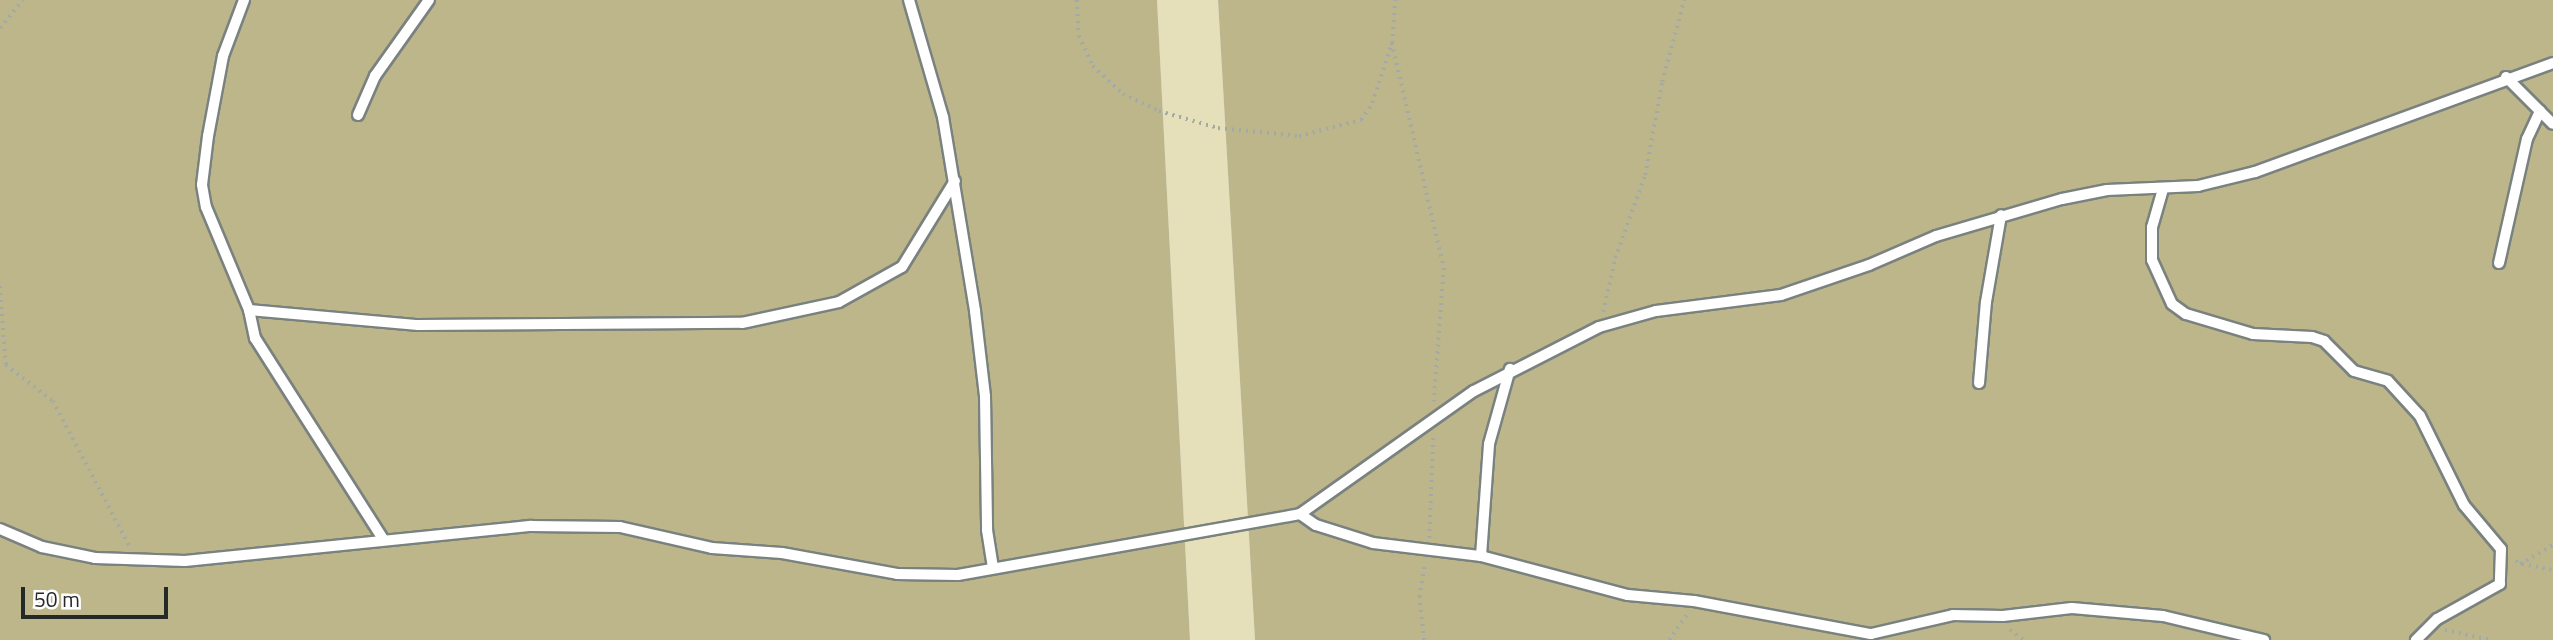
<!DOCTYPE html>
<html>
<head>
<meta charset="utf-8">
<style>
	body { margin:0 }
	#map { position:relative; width:2553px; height:640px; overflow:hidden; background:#e6efeb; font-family:"Titillium Web",sans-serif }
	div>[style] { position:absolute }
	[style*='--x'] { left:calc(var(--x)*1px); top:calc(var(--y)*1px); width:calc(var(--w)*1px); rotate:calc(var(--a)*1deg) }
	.green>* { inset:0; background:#e5dfba }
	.forest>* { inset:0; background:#bdb68b }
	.path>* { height:3.5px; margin-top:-1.75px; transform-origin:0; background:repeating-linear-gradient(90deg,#a2a9a6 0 2px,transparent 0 7px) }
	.roads { filter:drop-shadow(2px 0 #7a827f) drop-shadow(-2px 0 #7a827f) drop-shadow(0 2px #7a827f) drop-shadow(0 -2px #7a827f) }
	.service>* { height:10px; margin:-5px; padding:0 5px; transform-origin:5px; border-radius:5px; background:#fff }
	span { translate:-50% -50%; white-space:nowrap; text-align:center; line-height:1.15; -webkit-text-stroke:5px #fff; paint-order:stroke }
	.scale { position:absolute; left:21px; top:587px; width:147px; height:32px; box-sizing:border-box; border:4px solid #242826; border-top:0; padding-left:9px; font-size:21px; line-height:24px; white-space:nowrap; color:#242826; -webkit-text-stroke:5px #fff; paint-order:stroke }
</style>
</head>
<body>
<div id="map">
	<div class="green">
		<i style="clip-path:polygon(1157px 0,1218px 0,1255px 640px,1190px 640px)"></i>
	</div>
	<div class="forest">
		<i style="clip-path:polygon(0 0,1157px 0,1190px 640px,0 640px)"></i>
		<i style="clip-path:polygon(1218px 0,2553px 0,2553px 640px,1255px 640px)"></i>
	</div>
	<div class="path">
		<i style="--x:1077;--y:0;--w:36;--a:87"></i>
		<i style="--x:1079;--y:36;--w:33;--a:65"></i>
		<i style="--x:1093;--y:66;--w:41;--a:43"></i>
		<i style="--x:1123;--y:94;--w:40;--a:25"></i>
		<i style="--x:1159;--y:111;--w:61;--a:16.1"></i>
		<i style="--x:1218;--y:128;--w:81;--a:5.6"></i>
		<i style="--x:1299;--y:136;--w:64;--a:-14.5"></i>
		<i style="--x:1361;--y:120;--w:20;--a:-57"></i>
		<i style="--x:1372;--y:103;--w:63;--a:-71.6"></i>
		<i style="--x:1392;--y:43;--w:43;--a:-86"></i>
		<i style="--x:0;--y:28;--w:36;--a:-51"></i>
		<i style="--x:1392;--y:43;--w:231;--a:77"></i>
		<i style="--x:1444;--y:268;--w:134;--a:94.3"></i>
		<i style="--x:0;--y:286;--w:79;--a:85.7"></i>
		<i style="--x:6;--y:365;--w:59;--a:37.5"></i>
		<i style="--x:53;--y:401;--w:163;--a:62.2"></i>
		<i style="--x:1603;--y:312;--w:55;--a:-77.5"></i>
		<i style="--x:1615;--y:258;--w:88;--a:-70.1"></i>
		<i style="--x:1645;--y:175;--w:95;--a:-79.6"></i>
		<i style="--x:1662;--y:82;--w:85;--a:-75"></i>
		<i style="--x:1429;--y:538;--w:101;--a:-87.7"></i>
		<i style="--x:2516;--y:561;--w:5;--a:37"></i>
		<i style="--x:2520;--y:564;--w:38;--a:-30"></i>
		<i style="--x:2522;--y:564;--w:32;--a:11"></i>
		<i style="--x:2010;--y:630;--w:17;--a:36"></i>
		<i style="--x:2445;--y:630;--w:47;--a:12.3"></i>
		<i style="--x:1424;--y:640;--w:43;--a:-96.6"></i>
		<i style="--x:1419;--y:597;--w:35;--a:-80"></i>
		<i style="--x:1669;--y:640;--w:33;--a:-55"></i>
	</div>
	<div class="roads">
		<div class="service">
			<i style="--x:244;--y:0;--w:60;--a:110.6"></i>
			<i style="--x:223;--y:56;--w:81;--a:100.6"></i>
			<i style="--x:208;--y:136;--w:49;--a:97"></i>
			<i style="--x:202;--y:185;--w:22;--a:80"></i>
			<i style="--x:206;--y:207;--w:112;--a:67.3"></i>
			<i style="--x:249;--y:310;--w:29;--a:78"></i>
			<i style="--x:255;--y:338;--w:238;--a:57.5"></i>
			<i style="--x:909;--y:0;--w:122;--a:73.8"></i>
			<i style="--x:943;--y:117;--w:197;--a:80.6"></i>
			<i style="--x:975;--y:311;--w:86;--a:83.3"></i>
			<i style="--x:985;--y:396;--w:134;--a:89.1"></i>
			<i style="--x:987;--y:530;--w:36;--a:81"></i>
			<i style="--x:2506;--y:77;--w:66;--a:45"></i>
			<i style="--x:358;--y:115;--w:43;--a:-66.4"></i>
			<i style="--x:375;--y:76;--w:93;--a:-54.6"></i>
			<i style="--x:2163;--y:189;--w:40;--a:106"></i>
			<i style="--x:2152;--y:227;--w:33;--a:90"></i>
			<i style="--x:2152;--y:260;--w:48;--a:65.6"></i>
			<i style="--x:2172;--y:304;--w:17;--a:36"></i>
			<i style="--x:2186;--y:314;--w:70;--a:16.6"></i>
			<i style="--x:2253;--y:334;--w:59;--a:2.9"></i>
			<i style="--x:2312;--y:337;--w:13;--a:18"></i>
			<i style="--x:2324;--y:341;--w:42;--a:45"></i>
			<i style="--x:2354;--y:371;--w:35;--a:16"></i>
			<i style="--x:2388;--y:381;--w:47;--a:47.6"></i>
			<i style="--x:2420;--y:416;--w:99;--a:63.7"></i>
			<i style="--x:2464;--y:505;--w:57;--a:49.9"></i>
			<i style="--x:2501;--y:549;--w:35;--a:92"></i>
			<i style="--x:2500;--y:584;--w:72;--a:150.9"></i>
			<i style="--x:2437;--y:619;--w:30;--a:135"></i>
			<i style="--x:2499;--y:263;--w:127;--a:-77.3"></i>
			<i style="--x:2527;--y:139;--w:31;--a:-65"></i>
			<i style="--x:249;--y:310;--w:170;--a:5.1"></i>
			<i style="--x:418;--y:325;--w:324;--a:-0.4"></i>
			<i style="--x:742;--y:323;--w:99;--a:-12.2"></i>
			<i style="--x:839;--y:302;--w:72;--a:-29.1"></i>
			<i style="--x:902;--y:267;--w:101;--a:-58.4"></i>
			<i style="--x:1979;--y:383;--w:81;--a:-85.1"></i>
			<i style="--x:1986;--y:302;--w:88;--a:-80.2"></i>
			<i style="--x:1300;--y:514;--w:19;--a:35"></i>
			<i style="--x:1316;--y:525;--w:60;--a:17.5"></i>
			<i style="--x:1373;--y:543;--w:109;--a:6.9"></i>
			<i style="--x:1481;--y:556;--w:152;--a:14.9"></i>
			<i style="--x:1628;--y:595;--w:66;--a:5.2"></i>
			<i style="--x:1694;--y:601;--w:180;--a:10.6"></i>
			<i style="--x:1871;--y:634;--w:84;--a:-13"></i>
			<i style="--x:1953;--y:615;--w:50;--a:1.1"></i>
			<i style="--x:2003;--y:616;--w:69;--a:-6.6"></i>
			<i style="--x:2072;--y:608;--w:91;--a:5"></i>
			<i style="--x:2163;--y:616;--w:104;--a:13.4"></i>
			<i style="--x:0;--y:529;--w:46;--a:23.2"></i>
			<i style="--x:42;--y:547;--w:54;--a:11.7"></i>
			<i style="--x:95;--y:558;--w:90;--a:1.9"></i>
			<i style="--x:185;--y:561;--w:348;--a:-5.8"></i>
			<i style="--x:531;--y:526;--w:89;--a:0.6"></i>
			<i style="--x:620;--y:527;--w:94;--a:12.9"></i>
			<i style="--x:712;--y:548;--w:70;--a:4.1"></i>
			<i style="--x:782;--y:553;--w:117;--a:10.3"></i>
			<i style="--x:897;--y:574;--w:61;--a:0.9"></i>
			<i style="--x:958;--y:575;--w:347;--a:-10.1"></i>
			<i style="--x:1300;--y:514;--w:213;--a:-35.3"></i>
			<i style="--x:1474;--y:391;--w:140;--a:-27.1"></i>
			<i style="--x:1599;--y:327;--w:59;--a:-15.7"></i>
			<i style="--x:1656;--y:311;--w:126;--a:-7.3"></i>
			<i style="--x:1781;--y:295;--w:93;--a:-18.8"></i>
			<i style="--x:1869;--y:265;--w:73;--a:-23.4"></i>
			<i style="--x:1936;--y:236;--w:131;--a:-16.4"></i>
			<i style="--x:2062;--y:199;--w:46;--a:-11.3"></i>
			<i style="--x:2107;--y:190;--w:91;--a:-2.5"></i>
			<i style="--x:2198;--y:186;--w:59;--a:-13.8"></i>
			<i style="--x:2255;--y:172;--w:317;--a:-20.1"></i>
			<i style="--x:1481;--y:556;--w:112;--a:-85.9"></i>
			<i style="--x:1489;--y:444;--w:78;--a:-74.4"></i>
		</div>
	</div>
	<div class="scale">50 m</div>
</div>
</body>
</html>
